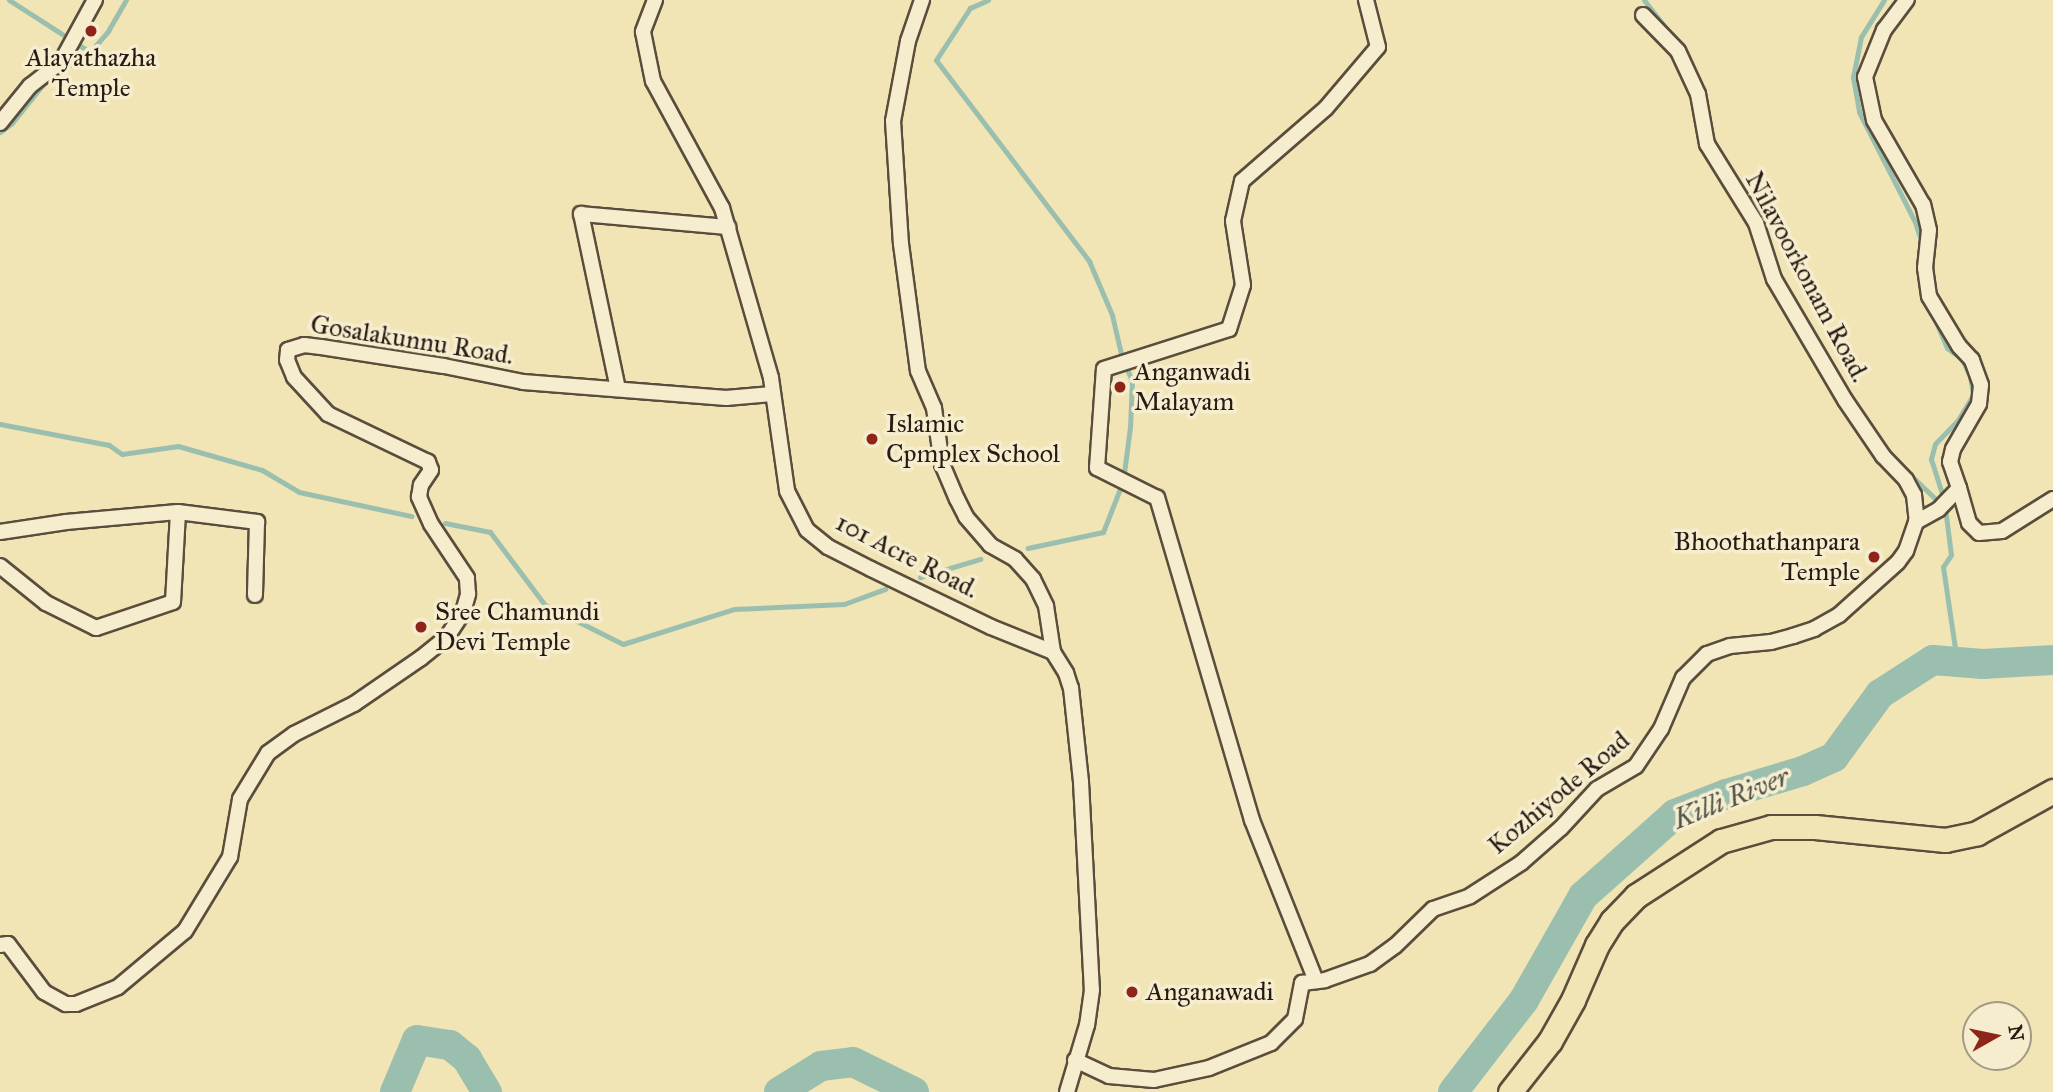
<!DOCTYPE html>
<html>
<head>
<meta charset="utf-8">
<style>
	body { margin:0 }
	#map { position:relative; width:2053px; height:1092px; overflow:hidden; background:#f1e4b5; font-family:"IM FELL Great Primer",serif }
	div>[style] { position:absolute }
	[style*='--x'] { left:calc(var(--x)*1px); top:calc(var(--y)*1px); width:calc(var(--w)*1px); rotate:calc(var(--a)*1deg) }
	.stream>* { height:5px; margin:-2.5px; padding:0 2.5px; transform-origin:2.5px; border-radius:2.5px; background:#9bbfae }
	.river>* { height:30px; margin:-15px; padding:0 15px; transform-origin:15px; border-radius:15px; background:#9bbfae }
	.roads { filter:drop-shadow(2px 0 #5a4d3c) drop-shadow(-2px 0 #5a4d3c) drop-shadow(0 2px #5a4d3c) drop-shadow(0 -2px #5a4d3c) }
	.minor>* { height:14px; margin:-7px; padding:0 7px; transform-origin:7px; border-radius:7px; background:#f6edcf }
	.primary>* { height:23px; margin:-11.5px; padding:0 11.5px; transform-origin:11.5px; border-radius:11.5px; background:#f1e4b5 }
	.dots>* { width:19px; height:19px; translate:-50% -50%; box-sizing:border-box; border:4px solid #f6edcf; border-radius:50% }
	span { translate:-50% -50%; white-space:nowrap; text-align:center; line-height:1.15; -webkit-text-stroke:7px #f6edcf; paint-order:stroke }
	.poi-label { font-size:26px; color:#281b14 }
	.left { translate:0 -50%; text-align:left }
	.right { translate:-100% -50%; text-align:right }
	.street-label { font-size:26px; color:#281b14 }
	.water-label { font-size:28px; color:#50544a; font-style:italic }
	.north { position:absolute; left:1962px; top:1001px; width:70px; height:70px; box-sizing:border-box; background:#f6edcf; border:2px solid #a49984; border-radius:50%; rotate:81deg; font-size:19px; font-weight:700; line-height:28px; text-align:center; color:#281b14 }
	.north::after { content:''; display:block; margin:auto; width:24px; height:32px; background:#8f2418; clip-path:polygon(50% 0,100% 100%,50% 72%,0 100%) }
</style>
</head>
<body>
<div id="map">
	<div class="stream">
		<i style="--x:9;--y:0;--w:96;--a:32.7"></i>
		<i style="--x:988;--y:0;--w:20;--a:156"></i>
		<i style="--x:970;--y:8;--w:62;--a:123.2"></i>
		<i style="--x:936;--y:60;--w:253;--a:52.7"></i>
		<i style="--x:1089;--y:261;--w:59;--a:66.9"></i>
		<i style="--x:1112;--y:315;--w:44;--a:76.9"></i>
		<i style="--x:1122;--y:358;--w:24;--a:66"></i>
		<i style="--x:1132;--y:380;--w:47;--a:92.4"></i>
		<i style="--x:1130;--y:427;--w:54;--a:97.4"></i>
		<i style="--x:1123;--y:481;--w:55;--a:111.4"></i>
		<i style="--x:1103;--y:532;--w:77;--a:168"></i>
		<i style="--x:1644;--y:0;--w:51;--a:52.2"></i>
		<i style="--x:1884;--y:0;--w:44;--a:121.9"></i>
		<i style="--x:1861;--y:37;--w:41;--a:101.3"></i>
		<i style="--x:1853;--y:77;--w:36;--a:80"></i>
		<i style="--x:1859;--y:112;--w:123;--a:63"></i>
		<i style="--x:1915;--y:222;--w:23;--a:72"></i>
		<i style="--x:61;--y:71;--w:35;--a:-33"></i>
		<i style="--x:90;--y:52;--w:28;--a:-49"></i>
		<i style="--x:108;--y:31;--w:36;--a:-60"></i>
		<i style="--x:0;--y:132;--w:15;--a:-37"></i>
		<i style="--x:12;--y:123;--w:51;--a:-51.3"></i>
		<i style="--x:1933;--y:315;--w:36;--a:67"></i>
		<i style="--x:1947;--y:348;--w:19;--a:36"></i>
		<i style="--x:1962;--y:359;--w:19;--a:65"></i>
		<i style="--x:1970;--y:376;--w:19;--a:81"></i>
		<i style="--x:1973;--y:395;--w:29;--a:121"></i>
		<i style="--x:1958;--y:420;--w:33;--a:134"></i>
		<i style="--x:1935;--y:444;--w:16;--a:105"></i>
		<i style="--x:1931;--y:459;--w:43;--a:72.4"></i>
		<i style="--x:0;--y:424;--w:111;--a:10.9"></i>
		<i style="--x:109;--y:445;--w:16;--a:35"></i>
		<i style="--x:122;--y:454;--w:57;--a:-8.1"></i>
		<i style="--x:178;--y:446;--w:87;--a:15.9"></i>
		<i style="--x:262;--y:470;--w:43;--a:30.7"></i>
		<i style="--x:299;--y:492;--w:115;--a:12.1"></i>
		<i style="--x:1902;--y:467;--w:59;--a:43.6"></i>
		<i style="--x:1945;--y:508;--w:47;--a:82.7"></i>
		<i style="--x:1951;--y:555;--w:14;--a:124"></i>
		<i style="--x:1943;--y:567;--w:96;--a:81.6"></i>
		<i style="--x:445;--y:523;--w:46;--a:11.3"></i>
		<i style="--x:490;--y:532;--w:91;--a:53"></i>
		<i style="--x:545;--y:605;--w:87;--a:26.6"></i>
		<i style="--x:623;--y:644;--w:116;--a:-17.5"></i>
		<i style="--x:734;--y:609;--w:110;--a:-2.6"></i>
		<i style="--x:844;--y:604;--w:44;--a:-20.1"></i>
		<i style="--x:920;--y:577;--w:63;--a:-16.7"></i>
	</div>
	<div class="river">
		<i style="--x:395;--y:1092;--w:56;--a:-67.1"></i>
		<i style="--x:417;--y:1040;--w:33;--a:9"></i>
		<i style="--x:450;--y:1045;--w:22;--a:39"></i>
		<i style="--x:467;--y:1059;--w:39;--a:59"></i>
		<i style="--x:779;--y:1092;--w:49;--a:-31.8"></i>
		<i style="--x:821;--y:1066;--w:32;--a:-7"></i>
		<i style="--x:853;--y:1062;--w:68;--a:26.2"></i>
		<i style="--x:1453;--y:1092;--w:116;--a:-52.3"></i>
		<i style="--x:1524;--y:1000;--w:120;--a:-60.4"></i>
		<i style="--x:1583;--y:896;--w:123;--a:-41.7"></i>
		<i style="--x:1675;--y:814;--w:55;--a:-21.4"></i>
		<i style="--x:1726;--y:794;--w:80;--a:-16.6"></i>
		<i style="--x:1803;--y:771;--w:34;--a:-24"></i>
		<i style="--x:1834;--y:757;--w:78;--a:-53.9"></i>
		<i style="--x:1880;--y:694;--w:63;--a:-32.7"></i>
		<i style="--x:1933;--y:660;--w:50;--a:4.6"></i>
		<i style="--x:1983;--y:664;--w:70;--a:-3.3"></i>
	</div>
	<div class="roads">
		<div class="minor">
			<i style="--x:655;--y:0;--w:34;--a:111"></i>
			<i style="--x:643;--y:32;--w:50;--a:78.5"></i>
			<i style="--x:653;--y:81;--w:145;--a:61.5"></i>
			<i style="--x:722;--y:208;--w:177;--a:73.9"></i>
			<i style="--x:771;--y:378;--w:114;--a:81.9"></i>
			<i style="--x:787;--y:491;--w:44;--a:62.9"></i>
			<i style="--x:807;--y:530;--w:27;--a:39"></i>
			<i style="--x:828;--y:547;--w:48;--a:27.1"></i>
			<i style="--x:871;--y:569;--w:133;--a:25.8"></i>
			<i style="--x:991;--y:627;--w:67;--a:22"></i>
			<i style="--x:1053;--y:652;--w:25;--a:58"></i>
			<i style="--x:1066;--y:673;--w:16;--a:72"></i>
			<i style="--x:1071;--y:688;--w:95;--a:83.9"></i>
			<i style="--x:1081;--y:782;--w:208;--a:87"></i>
			<i style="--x:1092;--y:990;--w:35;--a:98"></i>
			<i style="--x:1087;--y:1025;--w:70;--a:106.6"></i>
			<i style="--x:922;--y:0;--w:43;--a:108.9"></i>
			<i style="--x:908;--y:41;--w:81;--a:100.6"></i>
			<i style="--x:893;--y:121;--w:123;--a:86.3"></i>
			<i style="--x:901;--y:244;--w:128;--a:82.4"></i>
			<i style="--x:918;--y:371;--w:40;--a:66.6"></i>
			<i style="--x:934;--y:408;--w:57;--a:81.9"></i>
			<i style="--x:942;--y:464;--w:38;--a:67"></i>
			<i style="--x:957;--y:499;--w:20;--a:63"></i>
			<i style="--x:966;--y:517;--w:37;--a:49"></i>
			<i style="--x:990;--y:545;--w:29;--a:29"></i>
			<i style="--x:1015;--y:559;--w:27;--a:48"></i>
			<i style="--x:1033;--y:579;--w:30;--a:64"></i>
			<i style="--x:1046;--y:606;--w:47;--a:81.3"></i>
			<i style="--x:1643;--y:15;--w:50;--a:45.8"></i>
			<i style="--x:1678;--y:51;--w:47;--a:65.1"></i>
			<i style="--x:1698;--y:94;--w:51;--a:79.8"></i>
			<i style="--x:1707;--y:144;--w:93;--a:58.2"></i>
			<i style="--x:1756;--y:223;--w:59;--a:72.2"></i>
			<i style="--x:1774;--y:279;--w:140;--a:59.6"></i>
			<i style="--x:1845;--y:400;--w:68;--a:55.8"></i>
			<i style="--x:1883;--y:456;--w:33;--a:46"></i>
			<i style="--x:1906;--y:480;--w:17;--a:62"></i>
			<i style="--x:1914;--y:495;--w:27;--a:84"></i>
			<i style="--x:0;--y:123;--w:48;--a:-51"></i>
			<i style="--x:30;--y:86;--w:39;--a:-38"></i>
			<i style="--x:61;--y:62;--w:71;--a:-61.3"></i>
			<i style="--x:618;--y:389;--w:179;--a:-101.9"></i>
			<i style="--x:581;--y:214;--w:148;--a:5.1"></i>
			<i style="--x:1959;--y:488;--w:36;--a:74"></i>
			<i style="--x:1969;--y:523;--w:14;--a:45"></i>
			<i style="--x:1979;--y:533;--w:23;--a:-5"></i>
			<i style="--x:2002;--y:531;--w:60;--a:-32.1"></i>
			<i style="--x:0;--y:532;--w:67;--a:-8.6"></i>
			<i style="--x:66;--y:522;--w:112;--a:-5.1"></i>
			<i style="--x:178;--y:512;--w:80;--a:7.2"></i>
			<i style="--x:257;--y:522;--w:73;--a:91.6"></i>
			<i style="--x:0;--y:566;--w:59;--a:38.8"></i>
			<i style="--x:46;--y:603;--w:56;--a:26.6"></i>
			<i style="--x:96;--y:628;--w:81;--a:-18.7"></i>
			<i style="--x:173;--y:602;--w:90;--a:-86.8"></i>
			<i style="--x:0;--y:945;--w:8;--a:-7"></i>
			<i style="--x:8;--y:944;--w:60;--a:53.1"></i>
			<i style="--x:44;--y:992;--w:25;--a:29"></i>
			<i style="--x:66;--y:1004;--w:10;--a:0"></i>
			<i style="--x:76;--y:1004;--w:45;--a:-22"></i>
			<i style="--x:118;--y:987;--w:87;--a:-39.9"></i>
			<i style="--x:185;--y:931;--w:87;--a:-58.7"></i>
			<i style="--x:230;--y:857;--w:59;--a:-80.2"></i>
			<i style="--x:240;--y:799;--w:54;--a:-58.7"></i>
			<i style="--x:268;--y:753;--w:32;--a:-36"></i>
			<i style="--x:294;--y:734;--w:67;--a:-26.6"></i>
			<i style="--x:354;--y:704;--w:81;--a:-34.5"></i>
			<i style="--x:421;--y:658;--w:33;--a:-39"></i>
			<i style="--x:447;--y:637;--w:30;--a:-57"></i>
			<i style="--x:463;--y:612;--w:19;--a:-74"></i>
			<i style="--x:468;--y:594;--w:16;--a:-94"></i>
			<i style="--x:467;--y:578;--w:65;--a:-123.7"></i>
			<i style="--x:431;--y:524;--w:30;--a:-114"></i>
			<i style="--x:419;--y:497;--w:12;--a:-81"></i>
			<i style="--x:421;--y:485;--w:18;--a:-56"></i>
			<i style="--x:431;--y:470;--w:9;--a:-111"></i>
			<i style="--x:428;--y:462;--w:111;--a:-154.4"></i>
			<i style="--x:328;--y:414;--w:50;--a:-132.6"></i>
			<i style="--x:294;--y:377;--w:18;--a:-112"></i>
			<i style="--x:287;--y:360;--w:10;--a:-84"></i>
			<i style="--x:288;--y:350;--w:17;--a:-17"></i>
			<i style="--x:304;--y:345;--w:17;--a:7"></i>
			<i style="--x:321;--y:347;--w:124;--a:8.8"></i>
			<i style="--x:444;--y:366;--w:81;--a:11.4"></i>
			<i style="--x:523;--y:382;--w:204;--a:4.5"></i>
			<i style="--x:726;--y:398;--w:46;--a:-5"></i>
			<i style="--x:1316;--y:981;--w:173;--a:-111.7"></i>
			<i style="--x:1252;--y:820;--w:336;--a:-106.4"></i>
			<i style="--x:1157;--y:498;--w:67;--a:-153.4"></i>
			<i style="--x:1097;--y:468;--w:99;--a:-86"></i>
			<i style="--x:1104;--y:369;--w:131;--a:-17.7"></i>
			<i style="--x:1229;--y:329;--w:46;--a:-72.3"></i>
			<i style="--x:1243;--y:285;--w:65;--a:-98.9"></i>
			<i style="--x:1233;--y:221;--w:41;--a:-77.3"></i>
			<i style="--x:1242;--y:181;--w:111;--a:-41"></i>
			<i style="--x:1326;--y:108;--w:80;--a:-49.6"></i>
			<i style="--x:1378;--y:47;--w:49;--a:-104.3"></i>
			<i style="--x:1075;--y:1060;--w:38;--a:25"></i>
			<i style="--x:1109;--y:1076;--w:45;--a:5.1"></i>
			<i style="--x:1154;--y:1080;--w:56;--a:-12.3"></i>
			<i style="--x:1209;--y:1068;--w:67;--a:-22"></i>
			<i style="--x:1271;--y:1043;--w:34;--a:-45"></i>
			<i style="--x:1295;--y:1019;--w:37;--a:-79"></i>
			<i style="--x:1302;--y:983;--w:23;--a:-7"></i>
			<i style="--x:1325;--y:980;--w:48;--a:-19.6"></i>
			<i style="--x:1370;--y:964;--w:31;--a:-36"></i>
			<i style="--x:1395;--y:946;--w:53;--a:-44.2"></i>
			<i style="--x:1433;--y:909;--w:39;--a:-19"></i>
			<i style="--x:1470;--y:896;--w:61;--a:-32.9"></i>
			<i style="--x:1521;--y:863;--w:53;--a:-41.2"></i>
			<i style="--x:1561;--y:828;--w:53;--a:-47.3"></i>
			<i style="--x:1597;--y:789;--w:45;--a:-30.5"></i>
			<i style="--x:1636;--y:766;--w:45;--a:-56"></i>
			<i style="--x:1661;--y:729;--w:56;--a:-66.7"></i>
			<i style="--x:1683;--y:678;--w:34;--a:-45"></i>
			<i style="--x:1707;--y:654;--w:24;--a:-19"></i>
			<i style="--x:1730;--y:646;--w:41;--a:-5.6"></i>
			<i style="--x:1771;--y:642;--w:23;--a:-15"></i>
			<i style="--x:1793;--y:636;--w:22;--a:-18"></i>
			<i style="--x:1814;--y:629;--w:29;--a:-29"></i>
			<i style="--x:1839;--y:615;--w:79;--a:-41.9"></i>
			<i style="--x:1898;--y:562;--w:14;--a:-54"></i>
			<i style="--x:1906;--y:551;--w:31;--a:-71"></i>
			<i style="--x:1916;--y:522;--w:26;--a:-29"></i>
			<i style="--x:1939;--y:509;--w:29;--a:-46"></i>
			<i style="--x:1959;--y:488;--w:28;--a:-109"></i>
			<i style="--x:1950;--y:462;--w:13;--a:-77"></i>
			<i style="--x:1953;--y:449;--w:52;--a:-60"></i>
			<i style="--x:1979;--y:404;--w:19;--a:-84"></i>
			<i style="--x:1981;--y:385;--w:27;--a:-110"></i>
			<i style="--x:1972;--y:360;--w:19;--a:-133"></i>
			<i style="--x:1959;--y:346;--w:58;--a:-121"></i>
			<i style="--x:1929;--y:296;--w:28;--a:-98"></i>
			<i style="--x:1925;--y:268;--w:38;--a:-84"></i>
			<i style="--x:1929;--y:230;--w:26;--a:-103"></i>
			<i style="--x:1923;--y:205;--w:98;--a:-120"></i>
			<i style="--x:1874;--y:120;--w:44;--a:-101.8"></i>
			<i style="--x:1865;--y:77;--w:51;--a:-68"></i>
			<i style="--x:1884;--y:30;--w:38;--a:-53"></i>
		</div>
		<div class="primary">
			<i style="--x:1510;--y:1092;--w:65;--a:-51.9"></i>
			<i style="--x:1550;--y:1041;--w:47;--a:-60.7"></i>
			<i style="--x:1573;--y:1000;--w:60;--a:-66.4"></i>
			<i style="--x:1597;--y:945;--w:28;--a:-58"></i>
			<i style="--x:1612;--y:921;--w:35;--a:-46"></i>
			<i style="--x:1636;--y:896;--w:101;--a:-32.9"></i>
			<i style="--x:1721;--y:841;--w:52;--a:-15.6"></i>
			<i style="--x:1771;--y:827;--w:44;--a:0"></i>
			<i style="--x:1815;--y:827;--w:131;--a:5.7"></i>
			<i style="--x:1945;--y:840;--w:33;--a:-12"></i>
			<i style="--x:1977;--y:833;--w:87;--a:-28.9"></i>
		</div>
	</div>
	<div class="dots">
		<i style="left:91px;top:31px;background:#8f2418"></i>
		<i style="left:1120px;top:387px;background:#8f2418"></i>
		<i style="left:872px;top:439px;background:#8f2418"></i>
		<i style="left:1874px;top:557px;background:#8f2418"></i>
		<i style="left:421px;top:627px;background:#8f2418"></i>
		<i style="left:1132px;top:992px;background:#8f2418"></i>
	</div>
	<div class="poi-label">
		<span style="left:91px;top:73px">Alayathazha<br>Temple</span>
		<span class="left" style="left:1134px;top:387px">Anganwadi<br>Malayam</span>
		<span class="left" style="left:886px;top:439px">Islamic<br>Cpmplex School</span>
		<span class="right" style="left:1860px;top:557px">Bhoothathanpara<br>Temple</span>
		<span class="left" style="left:435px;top:627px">Sree Chamundi<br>Devi Temple</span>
		<span class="left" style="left:1146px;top:992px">Anganawadi</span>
	</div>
	<div class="street-label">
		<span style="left:1807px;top:277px;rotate:62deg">Nilavoorkonam Road.</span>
		<span style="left:412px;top:340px;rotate:9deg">Gosalakunnu Road.</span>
		<span style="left:907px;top:556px;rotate:27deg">101 Acre Road.</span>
		<span style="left:1559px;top:793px;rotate:-40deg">Kozhiyode Road</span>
	</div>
	<div class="water-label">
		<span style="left:1731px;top:798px;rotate:-22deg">Killi River</span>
	</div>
	<div class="north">N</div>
</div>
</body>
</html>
